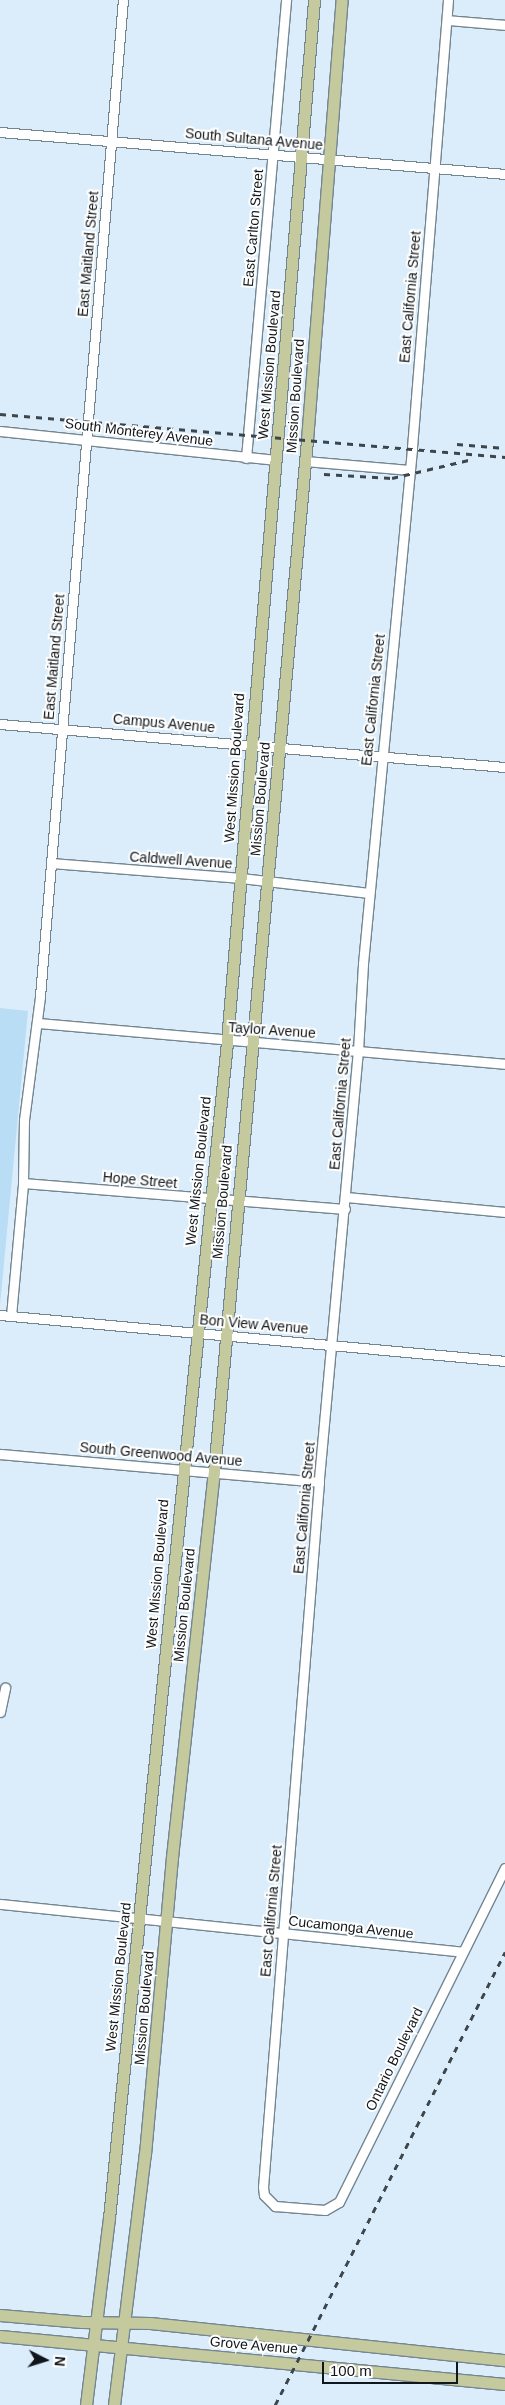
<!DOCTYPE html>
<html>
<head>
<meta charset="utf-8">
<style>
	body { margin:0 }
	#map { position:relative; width:505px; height:2405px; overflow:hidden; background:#dbedfa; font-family:Helvetica,sans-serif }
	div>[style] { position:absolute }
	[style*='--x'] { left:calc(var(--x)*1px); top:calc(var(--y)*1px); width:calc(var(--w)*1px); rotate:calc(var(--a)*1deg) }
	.green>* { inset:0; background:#b8ddf5 }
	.roads { filter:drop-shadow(1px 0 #758590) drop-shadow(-1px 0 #758590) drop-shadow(0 1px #758590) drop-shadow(0 -1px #758590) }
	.minor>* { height:9px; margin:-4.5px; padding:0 4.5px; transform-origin:4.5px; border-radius:4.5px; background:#fff }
	.major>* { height:11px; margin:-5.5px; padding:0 5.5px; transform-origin:5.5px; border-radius:5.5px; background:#c5ca9e }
	.rail>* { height:2.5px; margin-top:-1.25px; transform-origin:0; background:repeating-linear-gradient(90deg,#3d464c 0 6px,transparent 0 12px) }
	span { translate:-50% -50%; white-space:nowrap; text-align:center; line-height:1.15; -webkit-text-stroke:4px #fff; paint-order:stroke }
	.street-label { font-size:14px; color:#10161a }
	.north { position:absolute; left:20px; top:2335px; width:50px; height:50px; -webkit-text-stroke:4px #fff; paint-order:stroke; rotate:95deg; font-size:14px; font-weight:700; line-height:20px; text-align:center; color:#10161a }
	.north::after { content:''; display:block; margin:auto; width:18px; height:22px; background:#10161a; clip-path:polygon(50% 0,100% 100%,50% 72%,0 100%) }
	.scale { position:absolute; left:322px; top:2362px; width:136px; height:22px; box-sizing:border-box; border:2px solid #10161a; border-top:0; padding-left:6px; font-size:15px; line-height:18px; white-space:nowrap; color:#10161a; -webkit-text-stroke:4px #fff; paint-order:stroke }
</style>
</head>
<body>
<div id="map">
	<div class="green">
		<i style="clip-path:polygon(0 1008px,28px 1011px,0 1305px)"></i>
	</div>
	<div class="roads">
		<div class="minor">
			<i style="--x:448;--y:0;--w:450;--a:94.6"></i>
			<i style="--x:412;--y:449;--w:517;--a:95.44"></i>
			<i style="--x:363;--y:964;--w:86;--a:93.3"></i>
			<i style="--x:358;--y:1050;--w:434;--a:95.2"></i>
			<i style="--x:319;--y:1482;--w:707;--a:94.54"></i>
			<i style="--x:263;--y:2187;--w:8;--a:83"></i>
			<i style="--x:264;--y:2195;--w:16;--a:45"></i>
			<i style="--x:275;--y:2206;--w:50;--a:4.6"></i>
			<i style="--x:325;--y:2210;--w:16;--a:-30"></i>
			<i style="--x:339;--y:2202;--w:373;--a:-63.6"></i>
			<i style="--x:447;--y:20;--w:58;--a:4.9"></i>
			<i style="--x:0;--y:132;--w:507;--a:4.75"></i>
			<i style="--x:0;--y:431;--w:278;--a:6"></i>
			<i style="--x:246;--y:458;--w:460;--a:-85"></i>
			<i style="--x:305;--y:461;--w:105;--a:4.9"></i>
			<i style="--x:0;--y:724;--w:507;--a:4.87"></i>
			<i style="--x:51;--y:863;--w:191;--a:4.5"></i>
			<i style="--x:241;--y:878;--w:129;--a:6.7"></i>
			<i style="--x:37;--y:1023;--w:470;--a:5"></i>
			<i style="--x:23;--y:1183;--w:323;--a:4.6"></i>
			<i style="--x:346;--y:1197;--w:160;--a:5.4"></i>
			<i style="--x:0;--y:1315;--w:507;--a:5.2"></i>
			<i style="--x:11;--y:1316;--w:134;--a:-84.8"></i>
			<i style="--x:23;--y:1183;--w:63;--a:-89.1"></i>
			<i style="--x:24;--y:1120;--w:125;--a:-82.6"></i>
			<i style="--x:40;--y:996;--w:999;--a:-85.24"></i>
			<i style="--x:0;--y:1454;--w:320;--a:5"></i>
			<i style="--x:0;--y:1712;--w:25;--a:-78"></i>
			<i style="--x:0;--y:1904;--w:463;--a:5.9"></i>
		</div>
		<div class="major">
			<i style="--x:0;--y:2315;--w:82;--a:4.9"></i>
			<i style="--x:82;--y:2322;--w:68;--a:0.8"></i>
			<i style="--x:150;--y:2323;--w:357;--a:6"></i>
			<i style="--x:0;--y:2336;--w:507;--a:5.43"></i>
			<i style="--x:86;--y:2405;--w:188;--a:-83"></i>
			<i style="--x:109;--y:2218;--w:1183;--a:-84.27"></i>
			<i style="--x:227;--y:1041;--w:1045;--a:-85.22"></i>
			<i style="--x:114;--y:2405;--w:253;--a:-83"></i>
			<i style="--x:145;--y:2154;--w:298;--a:-84.8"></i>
			<i style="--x:172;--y:1857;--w:387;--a:-83.8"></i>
			<i style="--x:214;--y:1472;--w:1036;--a:-84.85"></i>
			<i style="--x:307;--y:440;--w:441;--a:-85.5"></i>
		</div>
	</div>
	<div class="rail">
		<i style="--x:0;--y:414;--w:507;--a:4.87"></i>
		<i style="--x:457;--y:444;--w:48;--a:4.8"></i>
		<i style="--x:324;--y:474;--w:68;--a:3.4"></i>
		<i style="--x:392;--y:478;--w:83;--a:-13.2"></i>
		<i style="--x:275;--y:2405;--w:508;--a:-63.08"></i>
	</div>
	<div class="street-label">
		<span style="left:254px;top:139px;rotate:5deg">South Sultana Avenue</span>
		<span style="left:253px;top:228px;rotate:-85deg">East Carlton Street</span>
		<span style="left:88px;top:254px;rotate:-85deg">East Maitland Street</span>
		<span style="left:410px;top:297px;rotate:-85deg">East California Street</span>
		<span style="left:269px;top:365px;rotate:-85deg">West Mission Boulevard</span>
		<span style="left:295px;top:396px;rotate:-86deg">Mission Boulevard</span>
		<span style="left:139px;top:432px;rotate:7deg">South Monterey Avenue</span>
		<span style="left:54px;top:657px;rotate:-85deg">East Maitland Street</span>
		<span style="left:373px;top:700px;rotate:-84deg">East California Street</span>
		<span style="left:164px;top:723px;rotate:5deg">Campus Avenue</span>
		<span style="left:234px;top:768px;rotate:-86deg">West Mission Boulevard</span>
		<span style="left:260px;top:799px;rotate:-85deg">Mission Boulevard</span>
		<span style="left:181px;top:860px;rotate:4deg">Caldwell Avenue</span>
		<span style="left:272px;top:1030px;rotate:4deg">Taylor Avenue</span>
		<span style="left:340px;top:1104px;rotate:-85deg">East California Street</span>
		<span style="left:198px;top:1171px;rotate:-84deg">West Mission Boulevard</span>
		<span style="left:140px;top:1180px;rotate:5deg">Hope Street</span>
		<span style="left:222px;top:1202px;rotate:-85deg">Mission Boulevard</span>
		<span style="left:254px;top:1324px;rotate:5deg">Bon View Avenue</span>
		<span style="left:161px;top:1454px;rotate:5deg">South Greenwood Avenue</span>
		<span style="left:304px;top:1508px;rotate:-85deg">East California Street</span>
		<span style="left:157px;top:1574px;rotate:-85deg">West Mission Boulevard</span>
		<span style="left:184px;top:1605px;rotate:-84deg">Mission Boulevard</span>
		<span style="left:271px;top:1911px;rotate:-85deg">East California Street</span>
		<span style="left:351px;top:1927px;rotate:6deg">Cucamonga Avenue</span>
		<span style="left:118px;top:1977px;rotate:-84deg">West Mission Boulevard</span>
		<span style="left:144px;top:2008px;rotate:-85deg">Mission Boulevard</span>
		<span style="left:394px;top:2059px;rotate:-64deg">Ontario Boulevard</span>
		<span style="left:254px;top:2345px;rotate:5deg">Grove Avenue</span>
	</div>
	<div class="north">N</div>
	<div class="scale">100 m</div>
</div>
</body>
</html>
